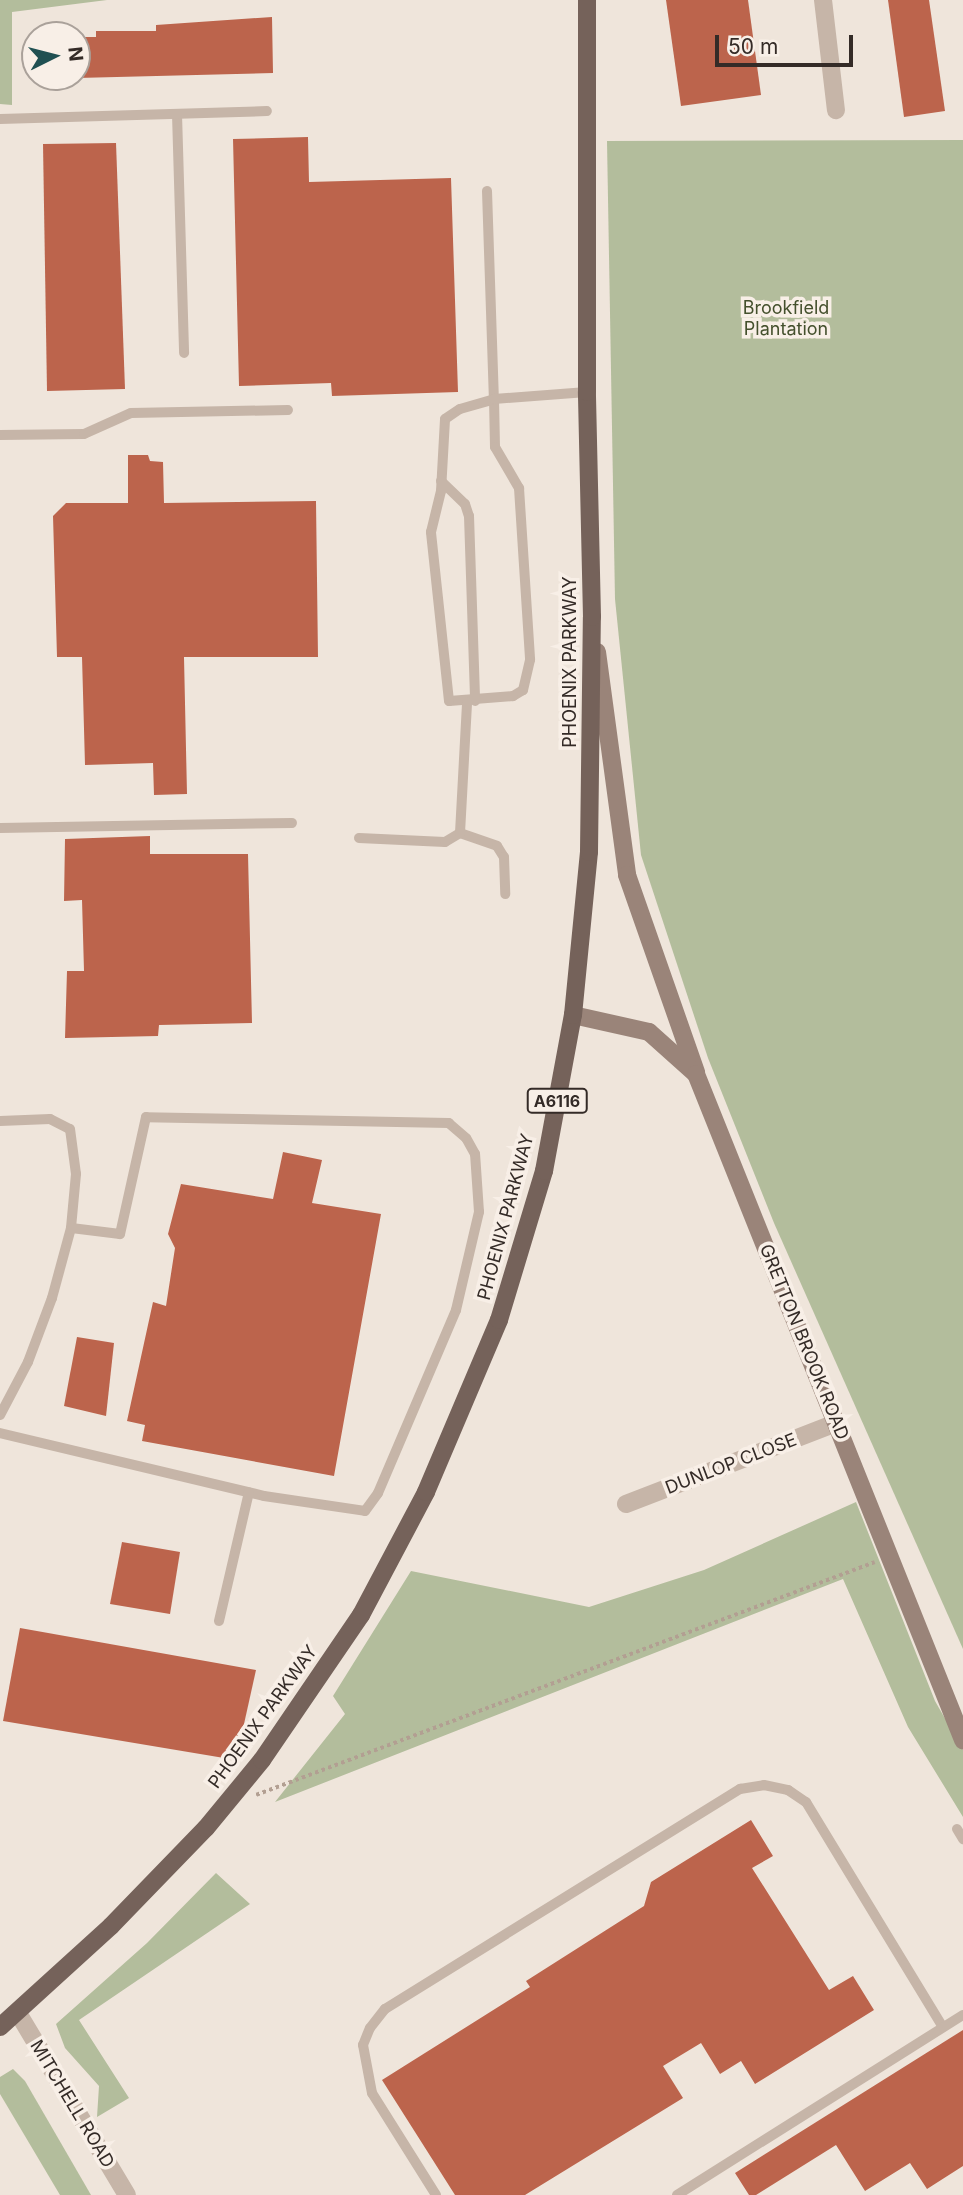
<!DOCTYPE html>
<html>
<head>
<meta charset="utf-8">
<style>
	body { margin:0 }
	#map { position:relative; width:963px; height:2195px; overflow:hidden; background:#efe5db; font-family:Inter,sans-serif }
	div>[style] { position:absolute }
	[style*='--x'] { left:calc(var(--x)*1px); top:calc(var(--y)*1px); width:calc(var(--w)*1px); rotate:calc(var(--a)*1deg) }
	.green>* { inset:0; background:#b3bd9c }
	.building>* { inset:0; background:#bc644c }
	.path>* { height:3.5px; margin-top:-1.75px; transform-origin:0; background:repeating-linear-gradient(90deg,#b29f92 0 3.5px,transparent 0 7px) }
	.lane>* { height:10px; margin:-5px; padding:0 5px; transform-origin:5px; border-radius:5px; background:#c6b5a8 }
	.street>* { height:18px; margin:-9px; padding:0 9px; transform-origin:9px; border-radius:9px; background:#c6b5a8 }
	.secondary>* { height:18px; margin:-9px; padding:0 9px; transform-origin:9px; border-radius:9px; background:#9a8479 }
	.primary>* { height:18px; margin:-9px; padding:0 9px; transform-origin:9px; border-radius:9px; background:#75625a }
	span { translate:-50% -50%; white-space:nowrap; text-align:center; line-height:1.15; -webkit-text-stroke:7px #f8efe7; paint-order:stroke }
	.shield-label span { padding:2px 5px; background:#f8efe7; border:2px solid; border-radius:5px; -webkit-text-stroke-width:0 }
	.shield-label { font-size:16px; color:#342b27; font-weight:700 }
	.park-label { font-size:18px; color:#44502d }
	.street-label { font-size:18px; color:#342b27 }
	.north { position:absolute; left:21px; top:21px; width:70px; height:70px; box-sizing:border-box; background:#f8efe7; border:2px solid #aaa19a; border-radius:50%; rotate:84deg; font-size:19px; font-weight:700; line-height:28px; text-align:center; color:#342b27 }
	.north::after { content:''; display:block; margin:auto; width:24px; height:32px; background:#205052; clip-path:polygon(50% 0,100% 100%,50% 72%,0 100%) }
	.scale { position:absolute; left:715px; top:35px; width:138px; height:32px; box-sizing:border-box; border:4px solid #342b27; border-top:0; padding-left:9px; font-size:21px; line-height:24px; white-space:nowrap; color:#342b27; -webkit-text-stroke:5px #f8efe7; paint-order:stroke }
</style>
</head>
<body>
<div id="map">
	<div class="green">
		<i style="clip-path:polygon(0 0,107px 0,12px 12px,12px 105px,0 104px)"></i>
		<i style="clip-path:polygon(963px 140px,963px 1649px,774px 1223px,708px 1058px,641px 855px,615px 599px,607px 141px)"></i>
		<i style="clip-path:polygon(856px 1502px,935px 1701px,963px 1750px,963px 1817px,908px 1727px,843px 1579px,275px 1802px,345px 1714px,333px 1696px,411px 1571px,589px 1607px,704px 1570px)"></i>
		<i style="clip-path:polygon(216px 1873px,250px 1904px,79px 2020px,129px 2098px,97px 2117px,99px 2086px,65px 2048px,56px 2024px,147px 1943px)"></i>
		<i style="clip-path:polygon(13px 2069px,25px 2081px,91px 2195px,60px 2195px,0 2094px,0 2077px)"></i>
	</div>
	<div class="building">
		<i style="clip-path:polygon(666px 0,748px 0,761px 95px,681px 106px)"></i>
		<i style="clip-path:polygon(888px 0,929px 0,945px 111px,904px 117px)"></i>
		<i style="clip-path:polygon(272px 17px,273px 73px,77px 78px,77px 37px,96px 37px,96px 31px,156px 31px,156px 25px)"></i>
		<i style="clip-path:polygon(308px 137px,309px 182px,451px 178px,458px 392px,332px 396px,331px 383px,239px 386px,233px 139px)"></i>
		<i style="clip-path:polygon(116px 143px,125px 389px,47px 391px,43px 144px)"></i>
		<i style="clip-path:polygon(128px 455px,148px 455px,150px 461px,163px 462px,164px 503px,316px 501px,318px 657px,184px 657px,187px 794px,154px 795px,153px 763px,85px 765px,82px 657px,57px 657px,53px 516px,66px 503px,128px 503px)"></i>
		<i style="clip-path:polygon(150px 836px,150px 854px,248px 854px,252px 1023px,159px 1025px,158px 1036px,65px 1038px,67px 971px,84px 971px,82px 900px,64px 901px,65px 839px)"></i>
		<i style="clip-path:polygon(283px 1152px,322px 1160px,312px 1203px,381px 1214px,334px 1476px,142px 1441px,145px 1425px,127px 1421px,153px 1302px,166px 1306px,175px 1248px,168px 1234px,181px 1184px,273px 1199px)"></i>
		<i style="clip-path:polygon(77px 1337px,114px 1343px,106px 1416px,64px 1406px)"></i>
		<i style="clip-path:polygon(122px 1542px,180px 1552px,170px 1614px,110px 1604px)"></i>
		<i style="clip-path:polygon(20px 1628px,256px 1670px,236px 1760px,3px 1721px)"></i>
		<i style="clip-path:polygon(751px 1820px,773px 1856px,752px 1868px,829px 1990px,853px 1976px,874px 2010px,755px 2084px,741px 2061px,720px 2074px,701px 2043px,663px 2066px,683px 2098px,525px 2195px,455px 2195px,382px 2080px,530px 1987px,526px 1981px,644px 1906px,651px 1882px)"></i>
		<i style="clip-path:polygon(963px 2030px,963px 2166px,927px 2189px,910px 2163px,865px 2191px,836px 2145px,756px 2195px,749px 2195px,735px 2173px)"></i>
	</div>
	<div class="path">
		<i style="--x:256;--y:1795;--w:661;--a:-20.63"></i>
	</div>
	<div class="lane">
		<i style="--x:177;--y:114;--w:239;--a:88.3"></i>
		<i style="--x:0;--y:119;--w:267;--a:-1.7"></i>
		<i style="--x:487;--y:191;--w:208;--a:88.1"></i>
		<i style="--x:494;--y:399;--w:48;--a:88.8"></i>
		<i style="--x:495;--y:447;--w:48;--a:59.7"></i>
		<i style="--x:519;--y:488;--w:172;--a:86.3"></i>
		<i style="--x:530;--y:660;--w:31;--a:103"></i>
		<i style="--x:523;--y:690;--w:12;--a:149"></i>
		<i style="--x:513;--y:696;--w:64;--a:175.5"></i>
		<i style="--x:449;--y:701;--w:170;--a:-96.1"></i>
		<i style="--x:431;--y:532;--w:42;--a:-76.3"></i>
		<i style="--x:441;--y:491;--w:72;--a:-86.8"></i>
		<i style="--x:445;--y:419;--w:18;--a:-34"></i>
		<i style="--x:460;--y:409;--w:35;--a:-16"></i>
		<i style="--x:494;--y:399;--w:93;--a:-4.3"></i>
		<i style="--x:0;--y:435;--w:84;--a:-0.7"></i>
		<i style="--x:84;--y:434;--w:51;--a:-24.1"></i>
		<i style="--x:131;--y:413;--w:157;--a:-1.1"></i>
		<i style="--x:441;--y:481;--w:33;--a:44"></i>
		<i style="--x:465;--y:504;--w:13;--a:72"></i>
		<i style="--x:469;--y:516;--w:185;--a:88.1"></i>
		<i style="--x:0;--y:828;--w:292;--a:-1"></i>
		<i style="--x:460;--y:833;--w:39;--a:19"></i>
		<i style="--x:497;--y:846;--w:13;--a:58"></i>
		<i style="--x:504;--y:857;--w:37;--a:88"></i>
		<i style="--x:359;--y:838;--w:86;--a:2.7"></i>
		<i style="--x:445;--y:842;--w:17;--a:-31"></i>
		<i style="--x:460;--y:833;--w:131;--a:-86.9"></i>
		<i style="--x:0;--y:1121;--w:50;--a:-2.3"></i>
		<i style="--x:50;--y:1119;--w:22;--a:27"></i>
		<i style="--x:70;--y:1129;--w:45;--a:82.4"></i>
		<i style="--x:76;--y:1174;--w:54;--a:95.3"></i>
		<i style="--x:71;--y:1228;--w:73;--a:105.2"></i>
		<i style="--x:52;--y:1298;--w:68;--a:110.6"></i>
		<i style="--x:28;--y:1362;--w:60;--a:117.8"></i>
		<i style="--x:0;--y:1433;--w:271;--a:13.4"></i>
		<i style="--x:264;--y:1496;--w:102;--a:8.4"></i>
		<i style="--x:365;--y:1511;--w:22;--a:-54"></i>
		<i style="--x:378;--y:1493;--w:199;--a:-66.9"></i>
		<i style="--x:456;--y:1310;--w:101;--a:-76.8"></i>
		<i style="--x:479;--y:1212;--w:58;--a:-93.9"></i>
		<i style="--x:475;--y:1154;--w:18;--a:-119"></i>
		<i style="--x:466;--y:1138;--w:23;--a:-139"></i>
		<i style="--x:449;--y:1123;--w:303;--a:-178.9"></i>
		<i style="--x:146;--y:1117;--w:120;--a:102.5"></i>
		<i style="--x:120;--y:1234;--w:49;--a:-173"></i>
		<i style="--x:219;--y:1621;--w:132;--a:-76.9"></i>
		<i style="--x:957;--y:1829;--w:12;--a:59"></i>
		<i style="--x:436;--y:2195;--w:120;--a:-122.1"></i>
		<i style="--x:372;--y:2093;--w:49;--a:-100.6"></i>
		<i style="--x:363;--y:2045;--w:18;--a:-68"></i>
		<i style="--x:370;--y:2028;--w:24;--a:-52"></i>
		<i style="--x:385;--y:2009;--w:418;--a:-31.8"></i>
		<i style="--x:740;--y:1789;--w:24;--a:-9"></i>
		<i style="--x:764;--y:1785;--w:25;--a:12"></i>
		<i style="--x:788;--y:1790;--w:22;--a:34"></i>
		<i style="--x:806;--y:1802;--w:263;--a:58.7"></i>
		<i style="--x:677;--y:2195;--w:338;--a:-32.2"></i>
	</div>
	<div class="street">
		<i style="--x:823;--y:0;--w:111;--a:83.3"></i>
		<i style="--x:626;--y:1504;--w:225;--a:-21.1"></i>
		<i style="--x:18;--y:2013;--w:212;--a:59.1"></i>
	</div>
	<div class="secondary">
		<i style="--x:597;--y:652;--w:225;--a:82.3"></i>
		<i style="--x:627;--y:875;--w:209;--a:70.7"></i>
		<i style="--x:573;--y:1015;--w:78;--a:12.6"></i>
		<i style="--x:649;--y:1032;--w:63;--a:41.8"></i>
		<i style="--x:696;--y:1074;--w:718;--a:68.15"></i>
	</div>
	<div class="primary">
		<i style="--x:0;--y:2027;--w:150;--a:-42.3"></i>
		<i style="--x:111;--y:1926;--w:136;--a:-45.9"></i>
		<i style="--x:206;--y:1828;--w:88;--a:-50.5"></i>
		<i style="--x:262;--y:1760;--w:176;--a:-55.7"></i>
		<i style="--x:361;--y:1615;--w:139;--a:-62.1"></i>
		<i style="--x:426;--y:1492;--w:187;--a:-67"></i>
		<i style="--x:499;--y:1320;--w:156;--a:-73.2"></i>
		<i style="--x:544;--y:1171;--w:159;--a:-79.5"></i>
		<i style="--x:573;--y:1015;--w:164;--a:-84.4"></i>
		<i style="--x:589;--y:852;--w:235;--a:-89.3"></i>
		<i style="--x:592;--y:617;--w:225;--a:-91.3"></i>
		<i style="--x:587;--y:392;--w:392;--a:-90"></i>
	</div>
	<div class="shield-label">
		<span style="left:557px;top:1101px">A6116</span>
	</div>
	<div class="park-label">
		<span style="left:786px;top:319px">Brookfield<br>Plantation</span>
	</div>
	<div class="street-label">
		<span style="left:570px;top:662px;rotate:-90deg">PHOENIX PARKWAY</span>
		<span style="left:506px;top:1217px;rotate:-75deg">PHOENIX PARKWAY</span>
		<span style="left:804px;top:1342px;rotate:68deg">GRETTON BROOK ROAD</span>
		<span style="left:731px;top:1464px;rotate:-21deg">DUNLOP CLOSE</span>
		<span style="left:263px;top:1717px;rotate:-54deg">PHOENIX PARKWAY</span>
		<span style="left:72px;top:2104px;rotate:59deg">MITCHELL ROAD</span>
	</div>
	<div class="north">N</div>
	<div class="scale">50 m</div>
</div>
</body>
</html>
